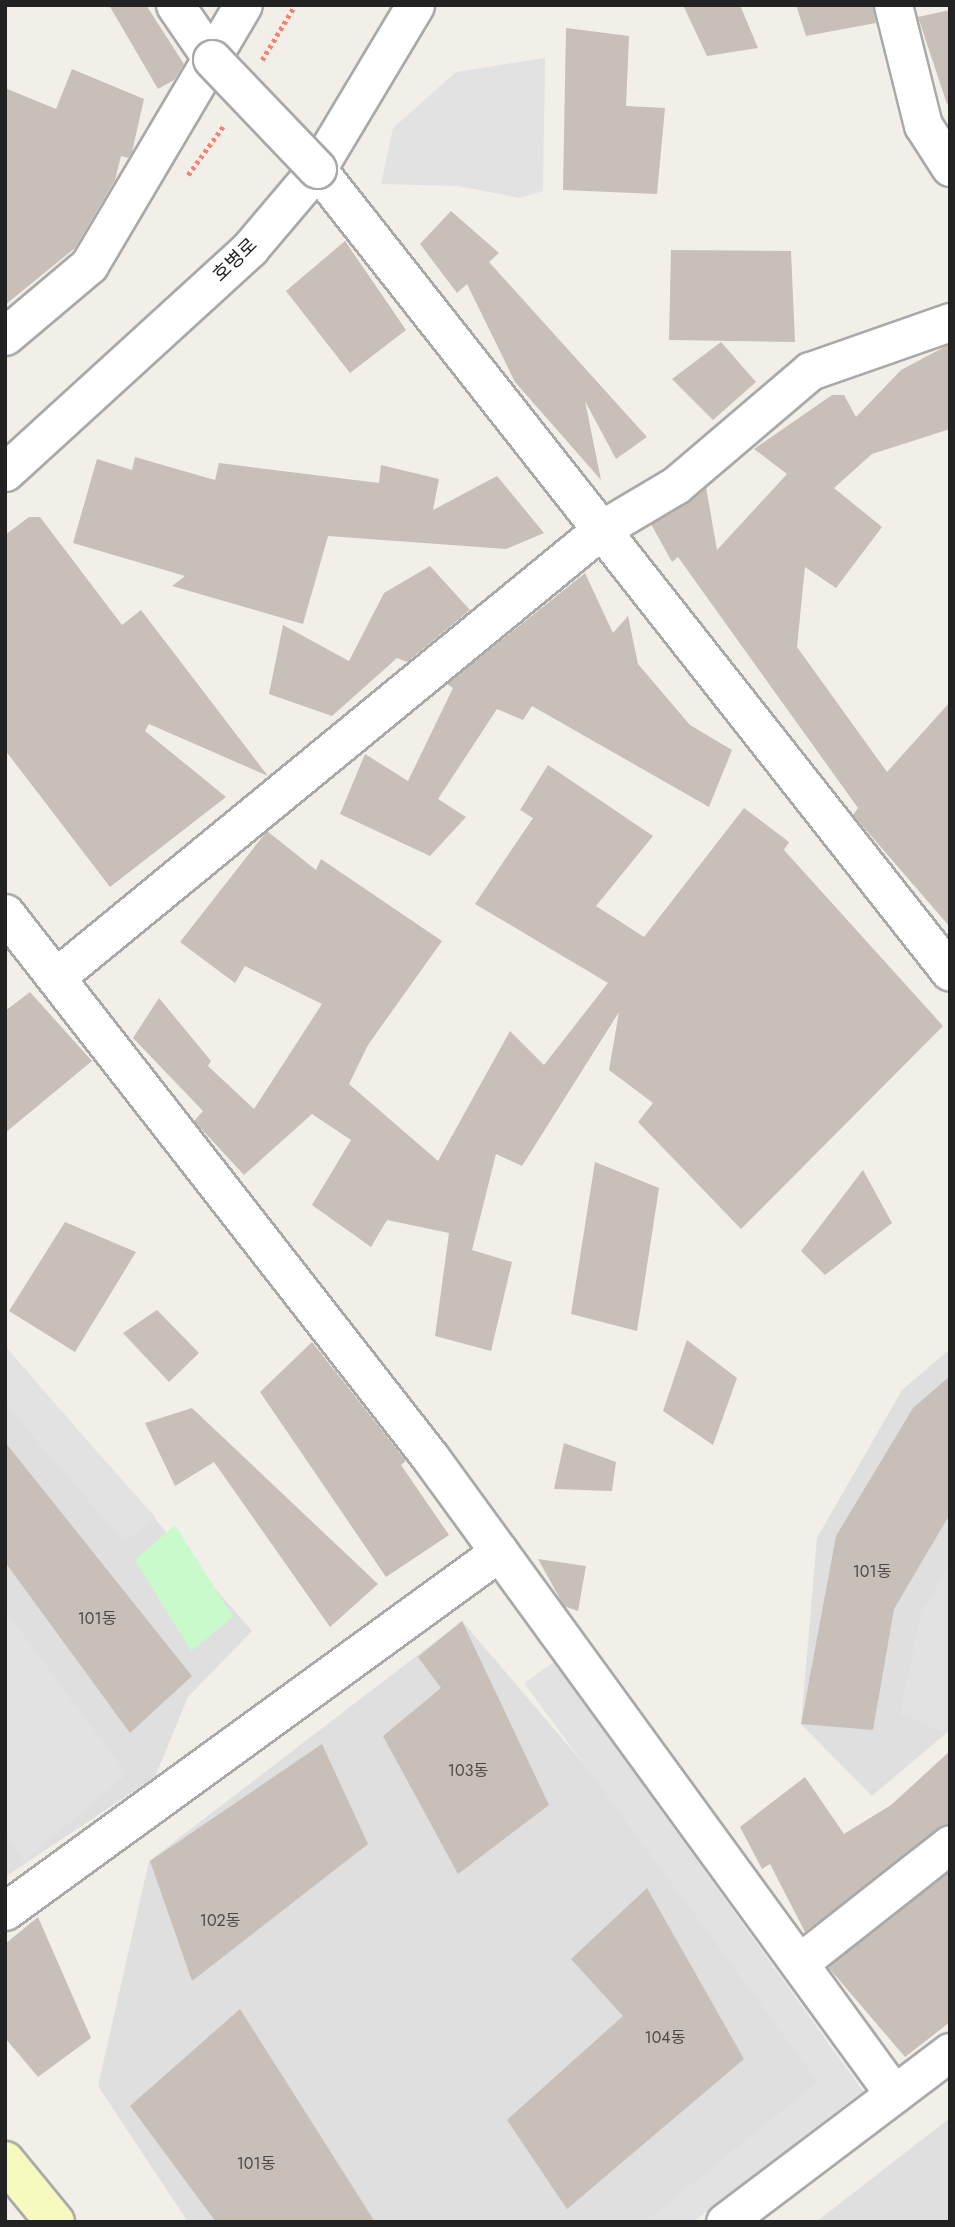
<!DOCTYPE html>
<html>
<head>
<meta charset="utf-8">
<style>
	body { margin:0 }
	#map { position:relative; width:955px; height:2227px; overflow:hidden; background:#f2efe9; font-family:Jost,"Noto Sans KR",sans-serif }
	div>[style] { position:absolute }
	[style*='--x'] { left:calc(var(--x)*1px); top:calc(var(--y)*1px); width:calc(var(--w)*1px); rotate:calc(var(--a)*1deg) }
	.residential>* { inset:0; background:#e0dfdf }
	.park>* { inset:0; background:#c8facc }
	.parking>* { inset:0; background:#e2e2e2 }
	.building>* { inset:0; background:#c7bfb8 }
	.path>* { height:4.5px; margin-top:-2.25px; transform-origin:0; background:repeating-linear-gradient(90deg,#fa8072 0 3.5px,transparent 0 7px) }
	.roads { filter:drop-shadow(2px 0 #a9a9a9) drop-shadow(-2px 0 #a9a9a9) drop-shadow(0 2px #a9a9a9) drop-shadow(0 -2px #a9a9a9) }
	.street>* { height:37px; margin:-18.5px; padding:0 18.5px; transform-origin:18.5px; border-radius:18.5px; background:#fff }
	.secondary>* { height:38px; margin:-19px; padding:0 19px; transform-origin:19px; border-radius:19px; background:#f7fabf }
	.bridges { filter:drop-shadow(2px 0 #a9a9a9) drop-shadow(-2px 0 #a9a9a9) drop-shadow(0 2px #a9a9a9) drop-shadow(0 -2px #a9a9a9) }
	.street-bridge>* { height:37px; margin:-18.5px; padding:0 18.5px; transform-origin:18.5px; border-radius:18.5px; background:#fff }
	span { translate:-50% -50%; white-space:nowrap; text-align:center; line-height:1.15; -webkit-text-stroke:5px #fff; paint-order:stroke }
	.number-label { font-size:16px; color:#4b4948 }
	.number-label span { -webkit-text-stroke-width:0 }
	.street-label { font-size:19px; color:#222 }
	.frame { position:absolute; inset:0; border:7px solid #222; pointer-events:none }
</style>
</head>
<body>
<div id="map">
	<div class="residential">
		<i style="clip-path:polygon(5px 1346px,252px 1631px,188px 1697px,155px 1777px,5px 1877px)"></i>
		<i style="clip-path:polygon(950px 1349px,950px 1730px,872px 1796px,801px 1724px,817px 1538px,902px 1390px)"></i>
		<i style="clip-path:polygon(462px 1621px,863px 2091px,682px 2222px,188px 2222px,98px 2086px,149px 1861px)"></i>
		<i style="clip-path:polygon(950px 2118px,950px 2222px,816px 2222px)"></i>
	</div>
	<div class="park">
		<i style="clip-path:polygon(175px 1525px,233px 1617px,191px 1651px,135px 1560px)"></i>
	</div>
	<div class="parking">
		<i style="clip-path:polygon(545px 58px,543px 191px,520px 198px,458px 186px,381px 184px,393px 128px,456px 72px)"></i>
		<i style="clip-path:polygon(5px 1348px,156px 1518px,124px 1542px,5px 1404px)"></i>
		<i style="clip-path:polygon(950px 1564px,950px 1722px,944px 1732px,900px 1714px,921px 1613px)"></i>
		<i style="clip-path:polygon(5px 1611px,127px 1774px,24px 1861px,5px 1835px)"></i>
		<i style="clip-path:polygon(554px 1662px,863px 2091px,693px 2222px,644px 2222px,818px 2082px,524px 1683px)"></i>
	</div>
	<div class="building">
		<i style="clip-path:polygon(109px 5px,146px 5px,184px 64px,174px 80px,158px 89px)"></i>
		<i style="clip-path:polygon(683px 5px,740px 5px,758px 48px,707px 56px)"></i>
		<i style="clip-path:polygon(796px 5px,873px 5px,876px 23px,806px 36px)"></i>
		<i style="clip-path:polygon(950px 10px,950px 103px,947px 104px,918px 17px)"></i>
		<i style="clip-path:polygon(566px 28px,629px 36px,626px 106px,665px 108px,657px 194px,563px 190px)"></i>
		<i style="clip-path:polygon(72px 69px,144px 99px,132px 152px,128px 158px,121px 156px,115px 180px,75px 248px,5px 305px,5px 88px,56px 109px)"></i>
		<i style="clip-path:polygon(451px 211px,499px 253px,489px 262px,647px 437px,616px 459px,585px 401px,601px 480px,515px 382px,467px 284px,457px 293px,420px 244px)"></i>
		<i style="clip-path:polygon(345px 241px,406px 330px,350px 373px,286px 291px)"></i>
		<i style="clip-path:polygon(671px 250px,791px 251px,795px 342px,669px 340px)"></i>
		<i style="clip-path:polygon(721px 342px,756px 382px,713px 420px,672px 379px)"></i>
		<i style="clip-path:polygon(950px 344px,950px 429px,872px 454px,834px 488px,882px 527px,836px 588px,805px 567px,797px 647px,887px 772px,950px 702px,950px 927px,853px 815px,858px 808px,678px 557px,672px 562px,651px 524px,706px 487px,717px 550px,787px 474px,754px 449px,832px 395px,844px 395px,856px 417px,901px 370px)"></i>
		<i style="clip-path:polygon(135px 457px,215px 480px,219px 463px,379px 483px,381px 465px,439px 479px,433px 510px,497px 476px,544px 533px,506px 549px,328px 536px,303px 624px,172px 586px,185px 576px,73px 543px,97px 459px,132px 470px)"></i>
		<i style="clip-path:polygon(29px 517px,40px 517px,122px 625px,141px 610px,268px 776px,149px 724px,145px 731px,226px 797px,110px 887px,5px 750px,5px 535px)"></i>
		<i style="clip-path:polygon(430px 566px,470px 610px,407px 662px,397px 658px,332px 716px,269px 694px,283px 625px,349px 661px,384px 593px)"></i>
		<i style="clip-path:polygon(585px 573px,613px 633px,628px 616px,638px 664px,690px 725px,732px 750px,709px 807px,532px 706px,523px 720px,497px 709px,438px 799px,466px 817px,430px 856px,340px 814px,365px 754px,408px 781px,453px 688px,447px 684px)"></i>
		<i style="clip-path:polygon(548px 765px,653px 836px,596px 906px,644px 937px,744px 808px,789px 842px,784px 850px,943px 1026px,741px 1229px,638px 1122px,653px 1103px,609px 1070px,619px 1012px,522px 1166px,496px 1154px,472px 1250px,512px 1262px,491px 1351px,435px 1336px,449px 1233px,387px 1220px,371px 1247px,312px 1205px,351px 1140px,312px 1114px,244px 1175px,194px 1121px,203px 1111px,133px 1038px,159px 998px,211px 1061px,208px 1066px,254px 1109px,322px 1004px,245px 966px,235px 983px,180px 942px,267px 831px,316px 870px,321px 859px,442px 941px,368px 1045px,349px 1084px,438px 1161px,510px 1031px,544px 1065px,608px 983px,475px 904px,533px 818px,520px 810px)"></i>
		<i style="clip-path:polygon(30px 992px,92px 1061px,5px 1133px,5px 1011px)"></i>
		<i style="clip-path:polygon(595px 1162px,659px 1188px,637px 1331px,571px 1314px)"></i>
		<i style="clip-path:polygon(863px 1170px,892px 1223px,825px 1275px,801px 1251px)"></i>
		<i style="clip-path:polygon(65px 1222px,136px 1252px,75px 1352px,9px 1311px)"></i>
		<i style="clip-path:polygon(157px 1310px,199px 1353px,169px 1382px,123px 1333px)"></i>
		<i style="clip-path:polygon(687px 1340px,737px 1378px,713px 1445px,663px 1411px)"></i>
		<i style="clip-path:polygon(312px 1342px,406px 1461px,401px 1465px,449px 1535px,386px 1577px,260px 1392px)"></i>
		<i style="clip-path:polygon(950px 1376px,950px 1514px,894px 1609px,873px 1730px,801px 1724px,836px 1536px,913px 1408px)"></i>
		<i style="clip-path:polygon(192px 1408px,378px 1584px,330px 1627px,214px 1462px,175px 1486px,145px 1423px)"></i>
		<i style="clip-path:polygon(5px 1442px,192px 1676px,130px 1733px,5px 1562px)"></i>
		<i style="clip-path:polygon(564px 1443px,616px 1462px,612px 1491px,554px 1489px)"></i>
		<i style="clip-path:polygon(538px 1559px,586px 1566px,578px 1611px,564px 1606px)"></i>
		<i style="clip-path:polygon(462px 1621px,549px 1805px,458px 1874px,383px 1736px,441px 1688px,418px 1657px)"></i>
		<i style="clip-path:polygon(322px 1744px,368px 1844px,192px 1981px,150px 1861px)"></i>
		<i style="clip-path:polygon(950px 1751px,950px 1823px,805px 1932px,770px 1864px,762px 1869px,740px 1827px,805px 1777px,844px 1834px,891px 1805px)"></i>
		<i style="clip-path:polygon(950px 1871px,950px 2022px,905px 2057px,828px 1967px)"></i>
		<i style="clip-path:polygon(647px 1888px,744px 2059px,567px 2209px,507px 2120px,623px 2016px,571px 1959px)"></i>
		<i style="clip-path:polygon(38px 1917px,91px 2038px,38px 2077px,5px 2038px,5px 1944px)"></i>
		<i style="clip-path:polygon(240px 2009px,375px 2222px,216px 2222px,130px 2106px)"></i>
	</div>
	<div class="path">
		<i style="--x:262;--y:60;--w:64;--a:-59"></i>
		<i style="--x:188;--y:175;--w:62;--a:-54.2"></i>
	</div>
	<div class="roads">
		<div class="street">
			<i style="--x:175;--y:5;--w:65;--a:55.6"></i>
			<i style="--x:893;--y:5;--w:124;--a:76"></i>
			<i style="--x:923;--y:125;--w:50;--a:57.3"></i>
			<i style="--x:317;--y:169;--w:1022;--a:51.75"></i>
			<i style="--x:5;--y:336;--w:110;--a:-40.2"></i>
			<i style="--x:89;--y:265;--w:302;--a:-59.4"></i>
			<i style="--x:5;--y:472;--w:332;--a:-42.4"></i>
			<i style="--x:250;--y:248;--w:104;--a:-49.7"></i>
			<i style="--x:317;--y:169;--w:191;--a:-59.1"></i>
			<i style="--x:5;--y:913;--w:690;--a:52"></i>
			<i style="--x:430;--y:1457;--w:788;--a:53.93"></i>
			<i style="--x:56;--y:977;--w:706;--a:-39.37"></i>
			<i style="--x:602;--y:529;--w:86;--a:-30.7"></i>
			<i style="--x:676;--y:485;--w:176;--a:-40.4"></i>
			<i style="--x:810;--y:371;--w:148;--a:-19.3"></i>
			<i style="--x:5;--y:1911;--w:611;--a:-36.01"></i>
			<i style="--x:799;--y:1963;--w:192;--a:-38.2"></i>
			<i style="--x:725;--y:2222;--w:282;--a:-37.1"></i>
		</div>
		<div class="secondary">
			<i style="--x:5;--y:2161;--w:79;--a:50.7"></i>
		</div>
	</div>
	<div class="bridges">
		<div class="street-bridge">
			<i style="--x:212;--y:59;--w:152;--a:46.3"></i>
		</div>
	</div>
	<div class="number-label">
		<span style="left:872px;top:1572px">101동</span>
		<span style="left:97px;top:1619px">101동</span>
		<span style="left:468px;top:1771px">103동</span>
		<span style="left:220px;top:1921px">102동</span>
		<span style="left:665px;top:2038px">104동</span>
		<span style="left:256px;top:2164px">101동</span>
	</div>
	<div class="street-label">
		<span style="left:235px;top:260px;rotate:-44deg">호병로</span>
	</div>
	<div class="frame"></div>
</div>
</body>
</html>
